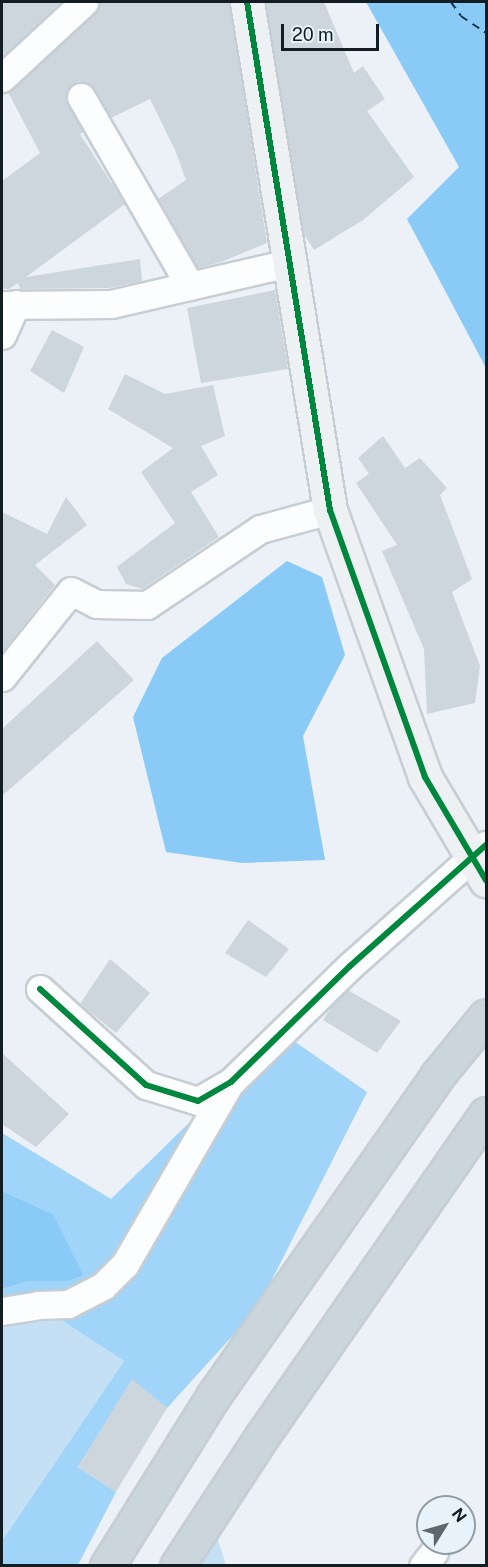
<!DOCTYPE html>
<html>
<head>
<meta charset="utf-8">
<style>
	body { margin:0 }
	#map { position:relative; width:488px; height:1567px; overflow:hidden; background:#ebf1f6; font-family:"Public Sans",sans-serif }
	div>[style] { position:absolute }
	[style*='--x'] { left:calc(var(--x)*1px); top:calc(var(--y)*1px); width:calc(var(--w)*1px); rotate:calc(var(--a)*1deg) }
	.green>* { inset:0; background:#c5e0f4 }
	.forest>* { inset:0; background:#a0d4f8 }
	.water>* { inset:0; background:#8acaf7 }
	.ferry>* { height:1.5px; margin-top:-0.75px; transform-origin:0; background:repeating-linear-gradient(90deg,#0f364e 0 8px,transparent 0 14px) }
	.building>* { inset:0; background:#cdd6dc }
	.roads { filter:drop-shadow(2px 0 #c6ced4) drop-shadow(-2px 0 #c6ced4) drop-shadow(0 2px #c6ced4) drop-shadow(0 -2px #c6ced4) }
	.street>* { height:27px; margin:-13.5px; padding:0 13.5px; transform-origin:13.5px; border-radius:13.5px; background:#fcfdfe }
	.secondary>* { height:33px; margin:-16.5px; padding:0 16.5px; transform-origin:16.5px; border-radius:16.5px; background:#eef1f3 }
	.highway>* { height:33px; margin:-16.5px; padding:0 16.5px; transform-origin:16.5px; border-radius:16.5px; background:#cbd5dc }
	.cycleway>* { height:6px; margin:-3px; padding:0 3px; transform-origin:3px; border-radius:3px; background:#00873e }
	span { translate:-50% -50%; white-space:nowrap; text-align:center; line-height:1.15; -webkit-text-stroke:5px #e7f2fb; paint-order:stroke }
	.frame { position:absolute; inset:0; border:3px solid #131d24; pointer-events:none }
	.north { position:absolute; left:416px; top:1495px; width:60px; height:60px; box-sizing:border-box; background:#e7f2fb; border:2px solid #929da5; border-radius:50%; rotate:53deg; font-size:16px; font-weight:700; line-height:24px; text-align:center; color:#131d24 }
	.north::after { content:''; display:block; margin:auto; width:21px; height:27px; background:#5f676e; clip-path:polygon(50% 0,100% 100%,50% 72%,0 100%) }
	.scale { position:absolute; left:281px; top:24px; width:98px; height:27px; box-sizing:border-box; border:3px solid #131d24; border-top:0; padding-left:8px; font-size:18px; line-height:21px; white-space:nowrap; color:#131d24; -webkit-text-stroke:4px #e7f2fb; paint-order:stroke }
</style>
</head>
<body>
<div id="map">
	<div class="green">
		<i style="clip-path:polygon(38px 1305px,124px 1361px,2px 1541px,2px 1311px)"></i>
		<i style="clip-path:polygon(210px 1515px,226px 1565px,177px 1565px)"></i>
	</div>
	<div class="forest">
		<i style="clip-path:polygon(291px 1039px,367px 1092px,257px 1309px,167px 1408px,132px 1380px,78px 1467px,116px 1492px,78px 1565px,2px 1565px,2px 1541px,124px 1361px,38px 1305px,2px 1312px,2px 1289px,30px 1281px,68px 1281px,53px 1214px,2px 1191px,2px 1133px,111px 1199px,231px 1082px)"></i>
	</div>
	<div class="water">
		<i style="clip-path:polygon(366px 2px,486px 2px,486px 368px,407px 219px,459px 167px)"></i>
		<i style="clip-path:polygon(287px 561px,322px 577px,345px 655px,303px 736px,325px 860px,242px 863px,166px 852px,133px 717px,162px 658px)"></i>
		<i style="clip-path:polygon(2px 1191px,53px 1214px,83px 1275px,68px 1281px,30px 1281px,2px 1289px)"></i>
	</div>
	<div class="ferry">
		<i style="--x:451;--y:2;--w:17;--a:54"></i>
		<i style="--x:461;--y:16;--w:30;--a:34"></i>
	</div>
	<div class="building">
		<i style="clip-path:polygon(2px 2px,61px 2px,2px 57px)"></i>
		<i style="clip-path:polygon(99px 2px,229px 2px,267px 243px,221px 262px,198px 268px,158px 199px,186px 180px,175px 150px,150px 99px,111px 118px,94px 89px,80px 81px,73px 84px,67px 90px,67px 104px,83px 132px,80px 134px,125px 204px,26px 277px,140px 259px,142px 281px,109px 288px,20px 289px,18px 283px,9px 289px,2px 289px,2px 181px,40px 153px,8px 92px,95px 14px)"></i>
		<i style="clip-path:polygon(266px 2px,324px 2px,354px 73px,363px 66px,385px 99px,367px 111px,414px 177px,363px 220px,314px 250px,304px 234px)"></i>
		<i style="clip-path:polygon(275px 290px,288px 369px,201px 383px,187px 308px)"></i>
		<i style="clip-path:polygon(52px 330px,84px 347px,64px 393px,30px 371px)"></i>
		<i style="clip-path:polygon(125px 374px,165px 394px,213px 385px,225px 436px,201px 446px,218px 475px,191px 492px,219px 537px,142px 589px,126px 584px,117px 567px,175px 523px,141px 472px,173px 448px,108px 409px)"></i>
		<i style="clip-path:polygon(383px 436px,405px 468px,420px 458px,447px 488px,440px 495px,472px 579px,452px 592px,480px 666px,475px 703px,427px 714px,424px 649px,382px 551px,397px 545px,356px 483px,369px 474px,358px 458px)"></i>
		<i style="clip-path:polygon(66px 497px,87px 525px,35px 565px,55px 585px,2px 652px,2px 512px,47px 534px)"></i>
		<i style="clip-path:polygon(97px 641px,134px 680px,2px 796px,2px 729px)"></i>
		<i style="clip-path:polygon(248px 920px,289px 949px,266px 977px,225px 953px)"></i>
		<i style="clip-path:polygon(110px 959px,150px 993px,116px 1033px,80px 1004px)"></i>
		<i style="clip-path:polygon(348px 990px,401px 1021px,377px 1053px,323px 1020px,332px 1006px)"></i>
		<i style="clip-path:polygon(2px 1053px,69px 1114px,36px 1147px,2px 1124px)"></i>
		<i style="clip-path:polygon(132px 1379px,167px 1408px,116px 1492px,78px 1467px)"></i>
	</div>
	<div class="roads">
		<div class="street">
			<i style="--x:2;--y:78;--w:112;--a:-42.8"></i>
			<i style="--x:81;--y:97;--w:218;--a:60"></i>
			<i style="--x:2;--y:305;--w:109;--a:-0.5"></i>
			<i style="--x:111;--y:304;--w:182;--a:-13"></i>
			<i style="--x:2;--y:335;--w:34;--a:-66"></i>
			<i style="--x:2;--y:677;--w:110;--a:-51.3"></i>
			<i style="--x:71;--y:591;--w:28;--a:27"></i>
			<i style="--x:96;--y:604;--w:51;--a:1.1"></i>
			<i style="--x:147;--y:605;--w:136;--a:-33.9"></i>
			<i style="--x:260;--y:529;--w:73;--a:-15.2"></i>
			<i style="--x:40;--y:989;--w:143;--a:42.2"></i>
			<i style="--x:146;--y:1085;--w:54;--a:17.1"></i>
			<i style="--x:198;--y:1101;--w:38;--a:-30"></i>
			<i style="--x:231;--y:1082;--w:166;--a:-44.3"></i>
			<i style="--x:350;--y:966;--w:182;--a:-41.7"></i>
			<i style="--x:2;--y:1311;--w:36;--a:-9"></i>
			<i style="--x:38;--y:1305;--w:30;--a:-2"></i>
			<i style="--x:68;--y:1304;--w:39;--a:-27"></i>
			<i style="--x:103;--y:1286;--w:31;--a:-45"></i>
			<i style="--x:125;--y:1264;--w:209;--a:-59.9"></i>
			<i style="--x:423;--y:1566;--w:18;--a:-52"></i>
		</div>
		<div class="secondary">
			<i style="--x:247;--y:2;--w:515;--a:80.72"></i>
			<i style="--x:330;--y:510;--w:283;--a:70.4"></i>
			<i style="--x:425;--y:777;--w:120;--a:59.4"></i>
		</div>
		<div class="highway">
			<i style="--x:107;--y:1566;--w:202;--a:-58"></i>
			<i style="--x:214;--y:1395;--w:389;--a:-55"></i>
			<i style="--x:437;--y:1076;--w:77;--a:-50.8"></i>
			<i style="--x:177;--y:1566;--w:155;--a:-56.8"></i>
			<i style="--x:262;--y:1436;--w:392;--a:-55.2"></i>
		</div>
	</div>
	<div class="cycleway">
		<i style="--x:247;--y:2;--w:515;--a:80.72"></i>
		<i style="--x:330;--y:510;--w:283;--a:70.4"></i>
		<i style="--x:425;--y:777;--w:120;--a:59.4"></i>
		<i style="--x:40;--y:989;--w:143;--a:42.2"></i>
		<i style="--x:146;--y:1085;--w:54;--a:17.1"></i>
		<i style="--x:198;--y:1101;--w:38;--a:-30"></i>
		<i style="--x:231;--y:1082;--w:166;--a:-44.3"></i>
		<i style="--x:350;--y:966;--w:182;--a:-41.7"></i>
	</div>
	<div class="frame"></div>
	<div class="north">N</div>
	<div class="scale">20 m</div>
</div>
</body>
</html>
